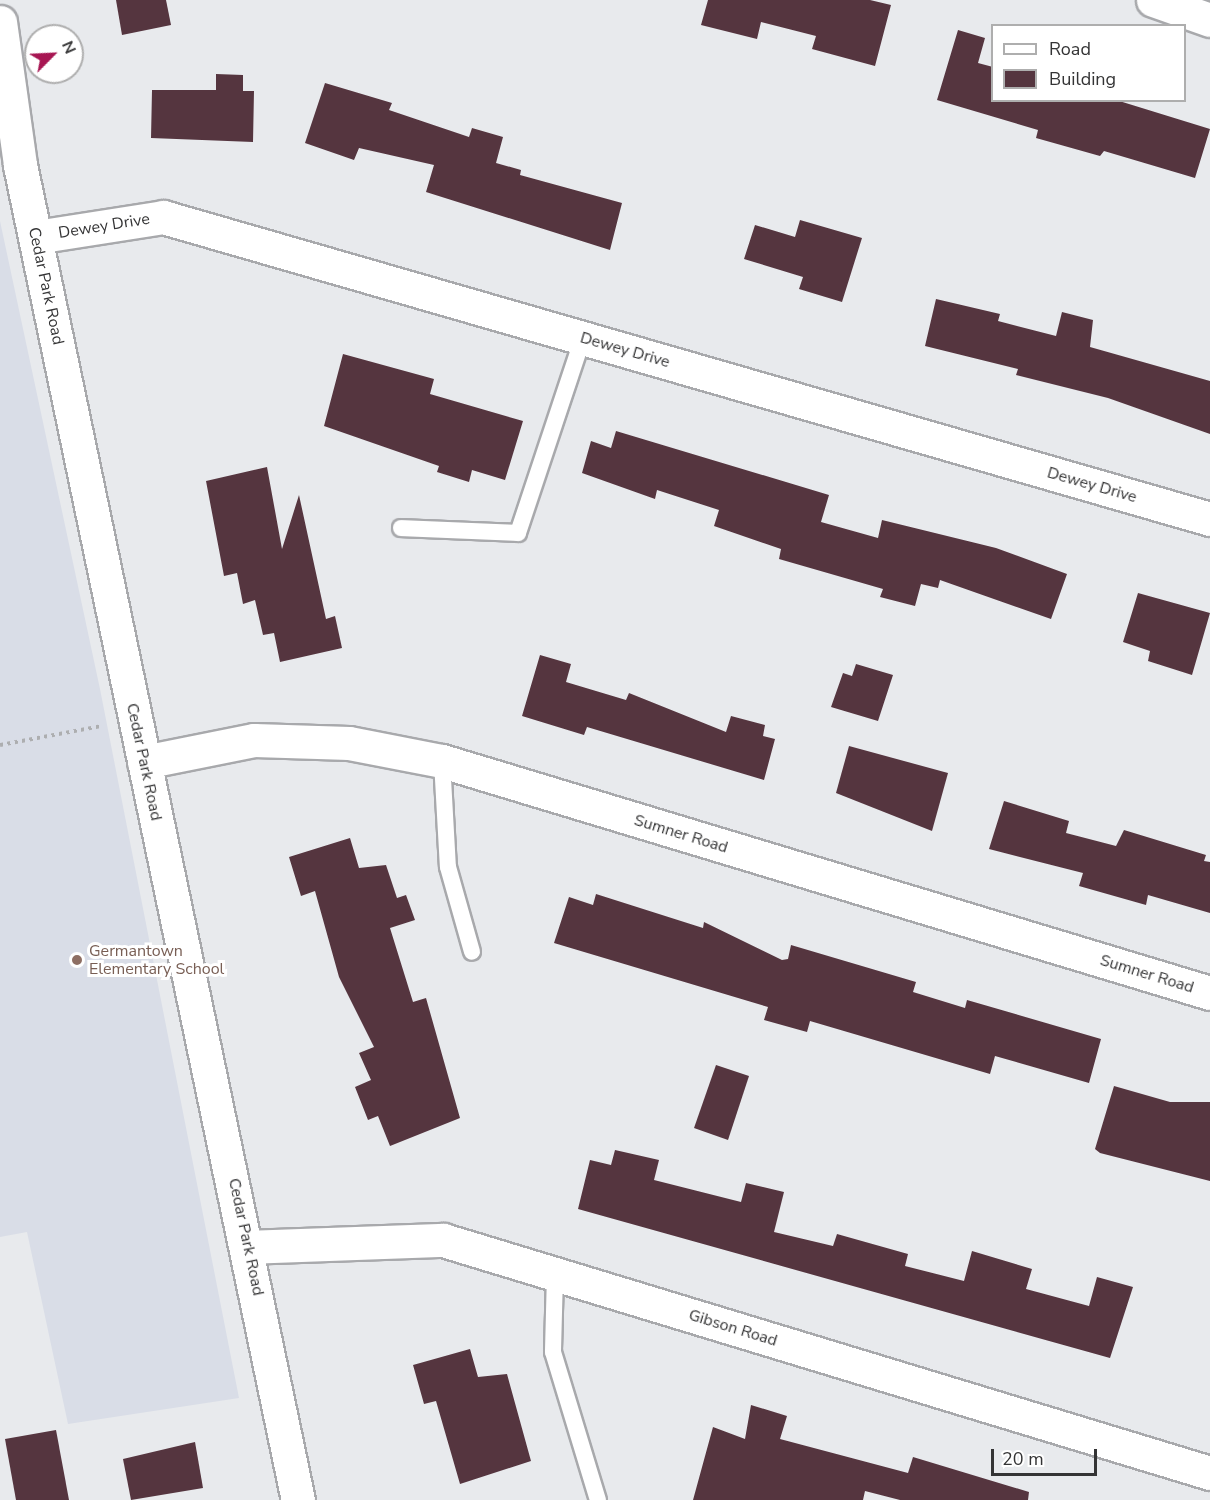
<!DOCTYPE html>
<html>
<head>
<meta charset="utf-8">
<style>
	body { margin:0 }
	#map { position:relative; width:1210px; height:1500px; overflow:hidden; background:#e8eaed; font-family:"Nunito Sans",sans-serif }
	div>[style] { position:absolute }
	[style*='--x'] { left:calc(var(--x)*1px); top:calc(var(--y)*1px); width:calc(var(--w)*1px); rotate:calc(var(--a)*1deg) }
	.built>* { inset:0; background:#d9dde7 }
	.building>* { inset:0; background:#55353f }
	.path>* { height:4px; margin-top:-2px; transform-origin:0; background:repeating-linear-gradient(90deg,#adaeb0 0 3px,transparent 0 7.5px) }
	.roads { filter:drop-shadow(2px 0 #a8a9ac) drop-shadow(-2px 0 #a8a9ac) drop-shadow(0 2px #a8a9ac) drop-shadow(0 -2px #a8a9ac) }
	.service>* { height:16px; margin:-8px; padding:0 8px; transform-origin:8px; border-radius:8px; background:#fff }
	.minor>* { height:33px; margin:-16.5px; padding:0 16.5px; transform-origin:16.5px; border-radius:16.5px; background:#fff }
	.tertiary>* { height:33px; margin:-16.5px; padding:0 16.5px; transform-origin:16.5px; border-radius:16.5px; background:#fff }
	.dots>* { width:16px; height:16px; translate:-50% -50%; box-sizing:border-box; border:3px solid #fff; border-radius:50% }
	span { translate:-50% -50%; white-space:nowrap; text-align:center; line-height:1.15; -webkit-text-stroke:6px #fff; paint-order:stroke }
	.street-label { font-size:16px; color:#343435 }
	.education-label { font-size:16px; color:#785e54 }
	.left { translate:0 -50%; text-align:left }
	.legend { position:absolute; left:991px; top:24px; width:195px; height:78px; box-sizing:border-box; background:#fff; border:2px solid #aeaeae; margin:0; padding:8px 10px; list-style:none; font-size:18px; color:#343435 }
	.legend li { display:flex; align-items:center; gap:12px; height:30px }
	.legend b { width:30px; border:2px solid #aeaeae }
	.north { position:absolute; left:24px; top:24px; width:60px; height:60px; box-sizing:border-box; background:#fff; border:2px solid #aeaeae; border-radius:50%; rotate:66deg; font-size:16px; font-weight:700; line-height:24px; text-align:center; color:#343435 }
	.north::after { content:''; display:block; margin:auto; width:21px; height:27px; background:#a71652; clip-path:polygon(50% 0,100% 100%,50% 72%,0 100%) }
	.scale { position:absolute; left:991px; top:1449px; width:106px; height:27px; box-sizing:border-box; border:3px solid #343435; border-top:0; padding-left:8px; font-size:18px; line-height:21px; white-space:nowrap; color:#343435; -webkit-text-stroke:4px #fff; paint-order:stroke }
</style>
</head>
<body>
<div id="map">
	<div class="built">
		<i style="clip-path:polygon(0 221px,100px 689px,239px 1398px,68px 1424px,27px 1232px,0 1237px)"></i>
	</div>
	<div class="building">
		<i style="clip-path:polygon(116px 0,166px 0,171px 25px,122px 35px)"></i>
		<i style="clip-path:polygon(708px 0,870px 0,891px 5px,875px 66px,812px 49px,816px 36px,761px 22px,757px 39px,701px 25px)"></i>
		<i style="clip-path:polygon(958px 30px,985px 38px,978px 63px,993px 67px,993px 100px,1116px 100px,1210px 129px,1195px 178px,1104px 151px,1100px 156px,1036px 138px,1038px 130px,937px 100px)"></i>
		<i style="clip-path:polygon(216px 74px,243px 75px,243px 91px,254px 91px,253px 142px,151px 138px,152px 90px,216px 90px)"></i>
		<i style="clip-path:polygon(325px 83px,392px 103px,389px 110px,469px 137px,472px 128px,503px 137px,496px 163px,521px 170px,520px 175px,622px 203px,610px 250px,426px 192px,434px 165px,359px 148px,354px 160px,305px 143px)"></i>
		<i style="clip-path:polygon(800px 220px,862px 238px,842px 302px,799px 289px,803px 277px,744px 259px,755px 225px,795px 237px)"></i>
		<i style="clip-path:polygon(936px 299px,1000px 314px,998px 321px,1056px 336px,1062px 312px,1093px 320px,1090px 347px,1210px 381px,1210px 434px,1108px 398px,1016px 375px,1018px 369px,925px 346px)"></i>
		<i style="clip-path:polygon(343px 354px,434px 379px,430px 394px,523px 421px,505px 480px,472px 470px,469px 482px,437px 472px,439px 466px,324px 426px)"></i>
		<i style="clip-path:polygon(616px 431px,829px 495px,821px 522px,878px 538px,882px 520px,996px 548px,1067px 574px,1051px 619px,940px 580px,938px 588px,921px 584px,915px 606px,880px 597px,883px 589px,779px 559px,781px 549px,714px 526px,719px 510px,657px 490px,655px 499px,582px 473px,591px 441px,611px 448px)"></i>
		<i style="clip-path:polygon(267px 467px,282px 549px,299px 495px,326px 619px,335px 616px,342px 648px,280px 662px,274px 633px,263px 635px,255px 600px,243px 604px,237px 573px,224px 576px,206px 481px)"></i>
		<i style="clip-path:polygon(1138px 593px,1210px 613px,1192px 675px,1148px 661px,1150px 651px,1123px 642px)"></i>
		<i style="clip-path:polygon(540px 655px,571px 664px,566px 682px,626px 700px,629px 693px,726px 732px,731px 716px,765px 725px,763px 736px,775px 739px,764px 780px,587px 727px,584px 735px,522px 716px)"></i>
		<i style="clip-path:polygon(856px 664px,893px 675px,878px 721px,831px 707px,843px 673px,852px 676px)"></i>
		<i style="clip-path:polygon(849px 746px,948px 773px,932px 831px,836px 793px)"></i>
		<i style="clip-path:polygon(1004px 801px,1069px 821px,1066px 833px,1116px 846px,1124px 830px,1206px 855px,1204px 861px,1210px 862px,1210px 913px,1148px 895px,1146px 905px,1079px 886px,1083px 873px,989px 849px)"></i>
		<i style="clip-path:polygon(350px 838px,359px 868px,386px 865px,397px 898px,406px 895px,415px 920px,390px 928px,413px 1002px,426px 998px,460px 1118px,390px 1146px,378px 1116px,368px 1120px,355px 1087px,371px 1080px,359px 1053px,374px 1047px,339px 977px,315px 891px,301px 896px,289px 857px)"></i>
		<i style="clip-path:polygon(596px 894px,703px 928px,704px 922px,782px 960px,788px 959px,791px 945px,916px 982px,913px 992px,965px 1008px,967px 1000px,1101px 1039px,1089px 1083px,995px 1056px,990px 1074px,810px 1021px,807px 1032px,764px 1020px,768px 1007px,554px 943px,569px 897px,593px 905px)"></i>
		<i style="clip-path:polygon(716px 1065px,749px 1076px,728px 1140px,694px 1128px)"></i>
		<i style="clip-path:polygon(1114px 1086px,1170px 1102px,1210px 1102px,1210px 1181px,1100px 1153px,1095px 1149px)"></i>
		<i style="clip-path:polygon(615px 1150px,659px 1160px,654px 1180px,741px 1202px,746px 1183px,784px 1192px,774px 1232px,833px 1246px,837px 1234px,908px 1254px,905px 1266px,964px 1281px,972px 1251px,1032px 1269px,1026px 1289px,1089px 1306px,1097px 1277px,1133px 1287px,1110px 1358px,578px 1209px,590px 1160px,611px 1165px)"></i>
		<i style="clip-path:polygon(470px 1349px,478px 1377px,507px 1374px,531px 1461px,460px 1484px,436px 1401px,424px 1404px,413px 1365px)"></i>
		<i style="clip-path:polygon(751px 1405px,787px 1416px,780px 1439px,908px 1473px,913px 1457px,1029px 1492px,1028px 1500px,900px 1500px,865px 1491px,863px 1500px,693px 1500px,713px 1427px,745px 1439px)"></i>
		<i style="clip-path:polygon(56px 1430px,69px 1500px,16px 1500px,5px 1439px)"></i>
		<i style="clip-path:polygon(195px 1442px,203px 1488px,131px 1500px,123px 1459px)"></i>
	</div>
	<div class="path">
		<i style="--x:0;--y:745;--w:104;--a:-10.6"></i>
	</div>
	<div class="roads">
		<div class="service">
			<i style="--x:401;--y:528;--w:117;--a:2.4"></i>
			<i style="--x:518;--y:533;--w:206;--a:-71.6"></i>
			<i style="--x:442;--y:761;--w:106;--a:86.8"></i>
			<i style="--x:448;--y:867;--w:88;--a:74.2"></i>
			<i style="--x:555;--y:1274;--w:78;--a:91.5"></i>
			<i style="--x:553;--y:1352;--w:155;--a:73.1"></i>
		</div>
		<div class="minor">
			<i style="--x:1153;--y:0;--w:60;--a:19.3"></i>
			<i style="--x:36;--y:237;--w:129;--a:-8.9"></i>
			<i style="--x:163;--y:217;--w:1090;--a:16.09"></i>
			<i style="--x:144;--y:762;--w:112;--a:-11.3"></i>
			<i style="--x:254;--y:740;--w:95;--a:1.8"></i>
			<i style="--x:349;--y:743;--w:95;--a:11"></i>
			<i style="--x:442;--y:761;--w:802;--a:16.81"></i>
			<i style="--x:248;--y:1247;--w:195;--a:-2.1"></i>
			<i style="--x:443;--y:1240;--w:802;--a:16.9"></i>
		</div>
		<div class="tertiary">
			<i style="--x:0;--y:22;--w:144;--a:82"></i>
			<i style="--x:20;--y:165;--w:1364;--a:78.24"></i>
		</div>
	</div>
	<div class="dots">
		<i style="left:77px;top:960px;background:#8d6e63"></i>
	</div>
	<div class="street-label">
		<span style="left:104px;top:226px;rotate:-9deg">Dewey Drive</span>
		<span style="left:46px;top:286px;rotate:78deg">Cedar Park Road</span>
		<span style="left:625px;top:350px;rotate:16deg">Dewey Drive</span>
		<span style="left:1092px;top:485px;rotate:16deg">Dewey Drive</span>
		<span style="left:144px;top:762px;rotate:78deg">Cedar Park Road</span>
		<span style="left:681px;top:834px;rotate:17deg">Sumner Road</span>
		<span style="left:1147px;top:974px;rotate:17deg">Sumner Road</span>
		<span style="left:246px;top:1237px;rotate:78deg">Cedar Park Road</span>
		<span style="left:733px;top:1328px;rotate:17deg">Gibson Road</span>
	</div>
	<div class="education-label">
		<span class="left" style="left:89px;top:960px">Germantown<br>Elementary School</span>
	</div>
	<ul class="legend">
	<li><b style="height:8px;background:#fff"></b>Road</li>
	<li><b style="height:16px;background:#55353f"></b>Building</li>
	</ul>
	<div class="north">N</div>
	<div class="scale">20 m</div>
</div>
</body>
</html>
